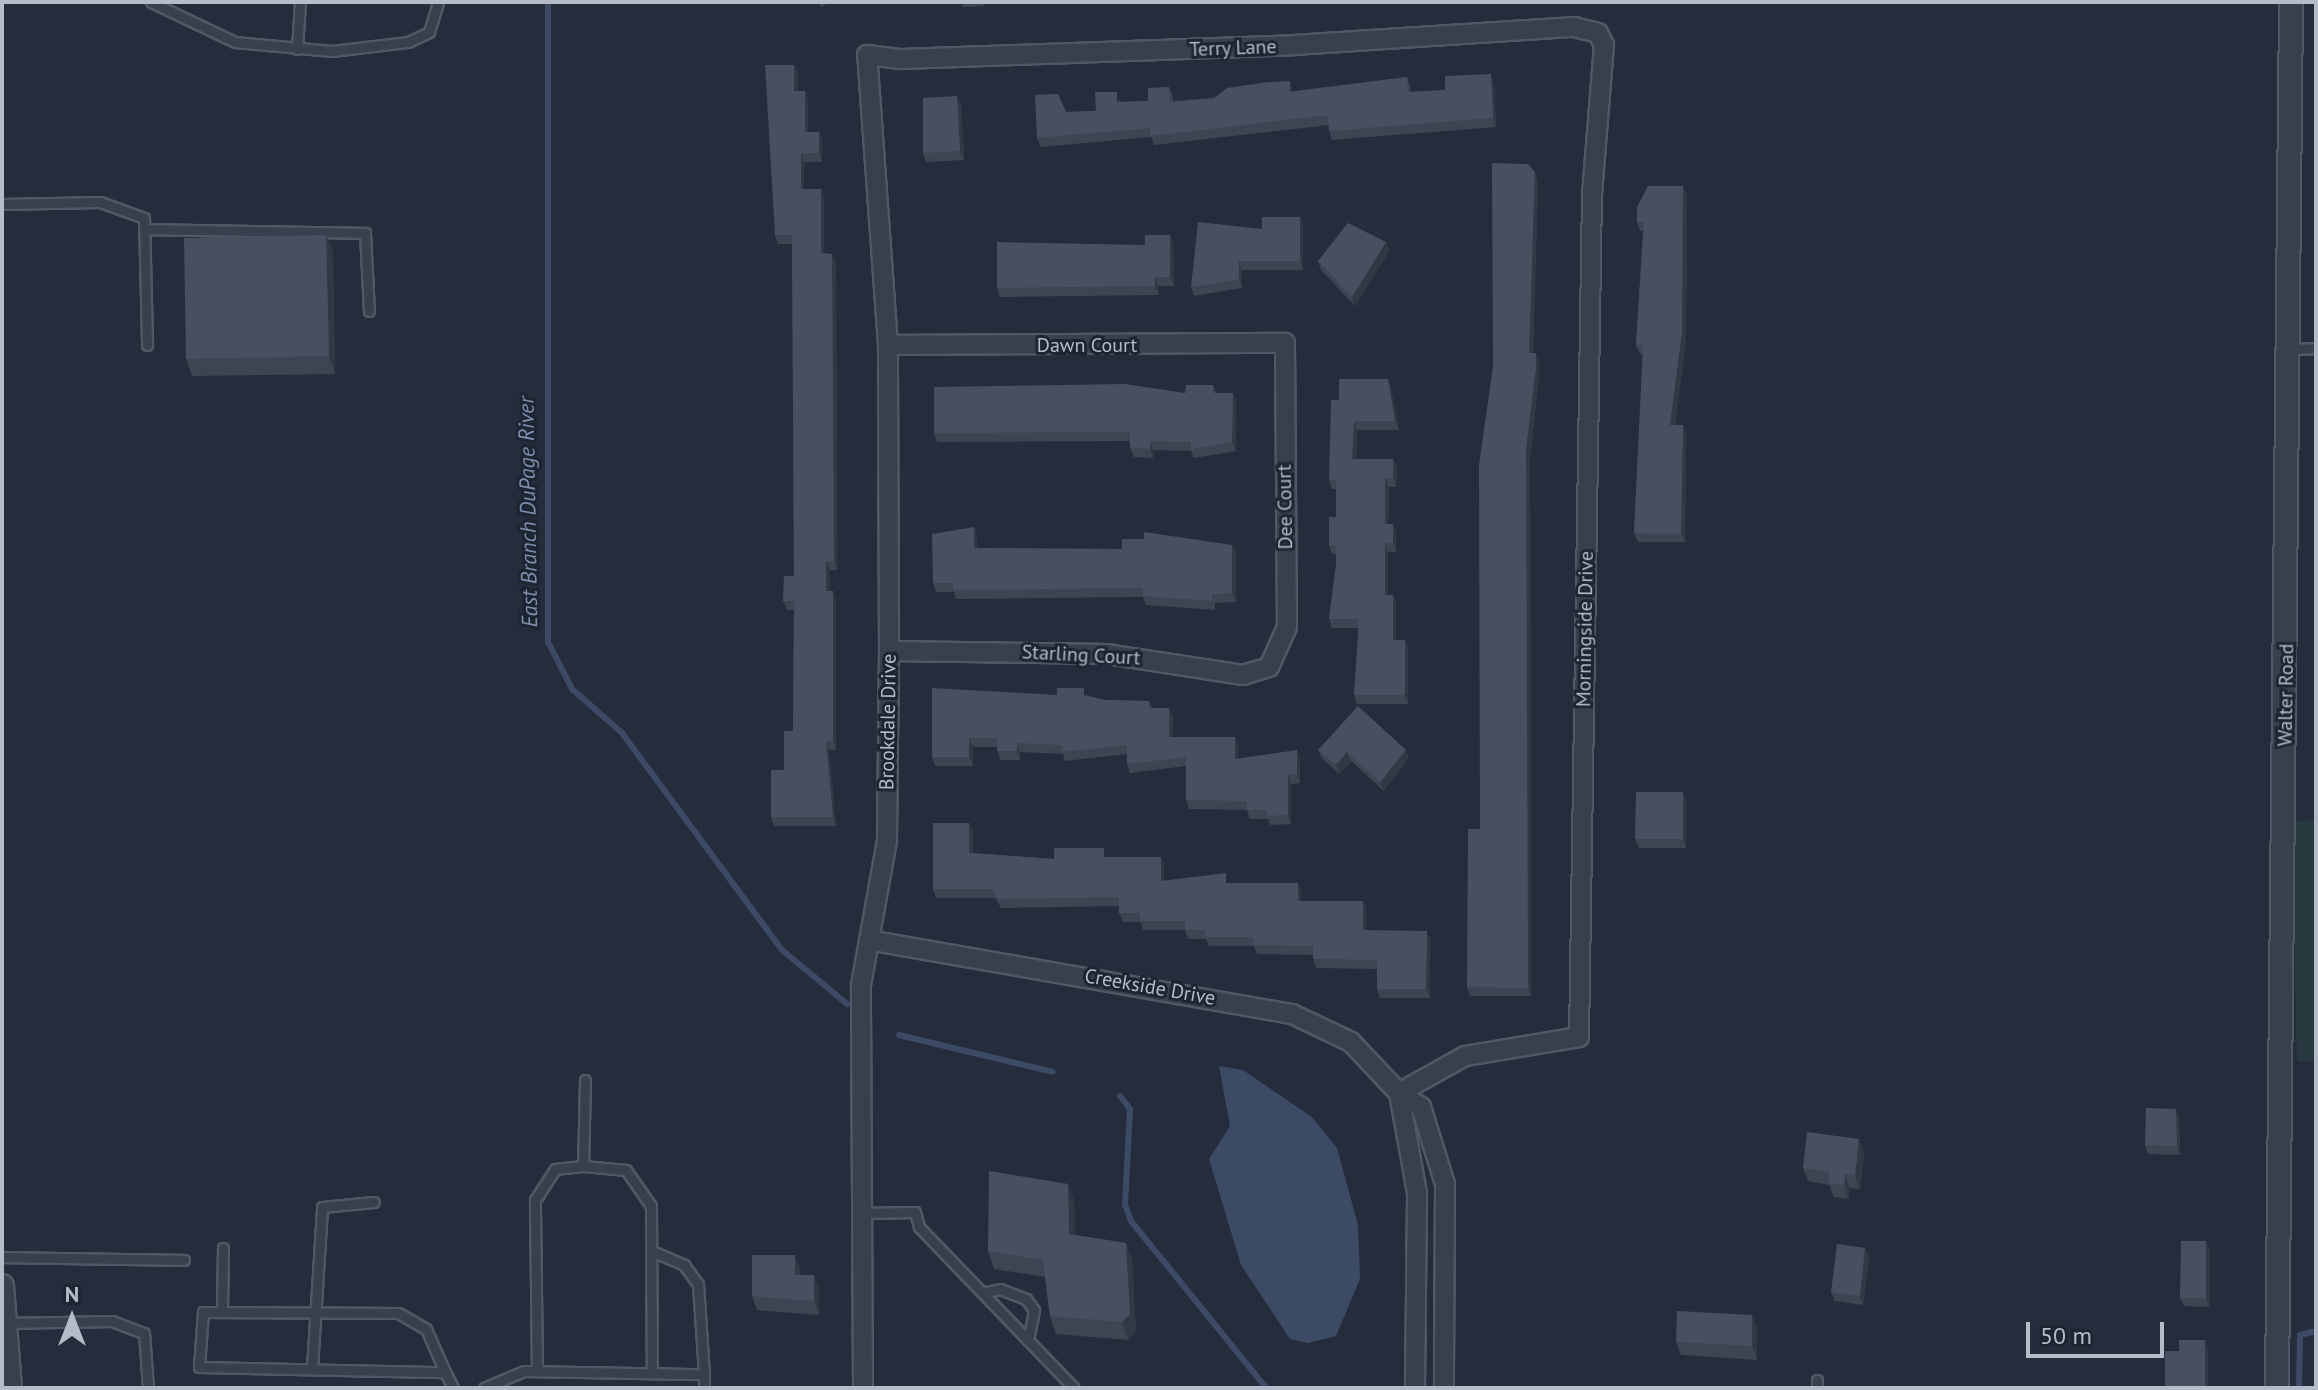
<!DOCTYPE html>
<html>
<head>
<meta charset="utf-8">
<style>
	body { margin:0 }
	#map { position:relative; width:2318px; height:1390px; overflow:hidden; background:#252d3d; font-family:"PT Sans",sans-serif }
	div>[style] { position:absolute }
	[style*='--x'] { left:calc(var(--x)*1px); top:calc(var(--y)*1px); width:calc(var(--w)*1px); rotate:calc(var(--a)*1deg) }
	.green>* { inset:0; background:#27393e }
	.water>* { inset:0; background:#3c4a65 }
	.stream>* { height:6px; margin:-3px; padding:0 3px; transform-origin:3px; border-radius:3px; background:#3c4a65 }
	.roads { filter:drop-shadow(2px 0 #515865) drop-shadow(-2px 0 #515865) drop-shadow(0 2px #515865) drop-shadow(0 -2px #515865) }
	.service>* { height:9px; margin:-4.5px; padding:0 4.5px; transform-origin:4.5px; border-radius:4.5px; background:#39404d }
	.minor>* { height:18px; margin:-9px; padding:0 9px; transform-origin:9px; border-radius:9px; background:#39404d }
	.tertiary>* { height:22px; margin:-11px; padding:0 11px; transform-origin:11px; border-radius:11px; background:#39404d }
	.wall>* { inset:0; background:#3d4553 }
	.shaded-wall>* { inset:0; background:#323844 }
	.building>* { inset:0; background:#475061 }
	span { translate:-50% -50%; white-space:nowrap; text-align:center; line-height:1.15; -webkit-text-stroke:6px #1e2532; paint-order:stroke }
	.street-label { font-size:20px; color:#b5bbc8 }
	.water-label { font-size:22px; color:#7e8eae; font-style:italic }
	.frame { position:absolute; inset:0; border:4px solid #b5bbc8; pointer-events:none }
	.north { position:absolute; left:32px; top:1278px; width:80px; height:80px; -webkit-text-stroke:6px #1e2532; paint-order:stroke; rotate:0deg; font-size:22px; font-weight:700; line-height:32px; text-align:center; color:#b5bbc8 }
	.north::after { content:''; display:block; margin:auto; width:28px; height:36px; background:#b5bbc8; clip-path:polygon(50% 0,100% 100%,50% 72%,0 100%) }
	.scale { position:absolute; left:2026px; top:1322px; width:138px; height:36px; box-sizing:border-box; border:4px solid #b5bbc8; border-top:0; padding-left:10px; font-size:24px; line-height:28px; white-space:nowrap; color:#b5bbc8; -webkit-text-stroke:6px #1e2532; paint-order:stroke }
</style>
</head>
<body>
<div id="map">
	<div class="green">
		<i style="clip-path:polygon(2316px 820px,2316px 1062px,2297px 1061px,2292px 822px)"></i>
	</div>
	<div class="water">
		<i style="clip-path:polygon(1219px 1066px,1243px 1070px,1312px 1117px,1337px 1148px,1358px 1225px,1360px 1279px,1336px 1336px,1308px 1343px,1290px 1339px,1241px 1265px,1209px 1159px,1230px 1126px)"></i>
	</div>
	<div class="stream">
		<i style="--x:548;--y:2;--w:640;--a:90"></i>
		<i style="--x:548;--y:642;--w:53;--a:62.9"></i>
		<i style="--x:572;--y:689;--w:67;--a:41.3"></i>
		<i style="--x:622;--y:733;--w:270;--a:53.6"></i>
		<i style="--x:782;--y:950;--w:85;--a:39.7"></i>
		<i style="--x:899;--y:1035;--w:158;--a:13.5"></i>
		<i style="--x:1120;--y:1096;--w:16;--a:52"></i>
		<i style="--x:1130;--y:1109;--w:95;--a:93"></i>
		<i style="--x:1125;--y:1204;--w:18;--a:71"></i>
		<i style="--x:1131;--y:1221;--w:215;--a:51"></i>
		<i style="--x:2299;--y:1388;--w:53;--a:-88.9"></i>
		<i style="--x:2300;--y:1335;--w:16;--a:-14"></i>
	</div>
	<div class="roads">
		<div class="service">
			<i style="--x:151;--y:2;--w:93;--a:25.5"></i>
			<i style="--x:235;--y:42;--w:97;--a:5.3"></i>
			<i style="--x:332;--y:51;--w:77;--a:-6.8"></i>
			<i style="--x:408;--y:42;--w:23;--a:-25"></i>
			<i style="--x:429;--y:32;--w:31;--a:-73"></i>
			<i style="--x:297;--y:49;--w:47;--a:-86.3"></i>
			<i style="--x:2;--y:204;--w:98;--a:-1.2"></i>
			<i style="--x:100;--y:202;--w:47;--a:20"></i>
			<i style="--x:144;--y:218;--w:127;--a:88.6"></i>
			<i style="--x:144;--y:229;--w:221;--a:1"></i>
			<i style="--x:365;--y:233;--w:78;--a:87.1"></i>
			<i style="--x:2289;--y:349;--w:27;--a:-2"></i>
			<i style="--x:585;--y:1080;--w:86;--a:91.3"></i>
			<i style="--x:583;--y:1166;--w:43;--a:5.3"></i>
			<i style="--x:626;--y:1170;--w:44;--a:55.2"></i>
			<i style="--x:651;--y:1206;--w:167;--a:89.7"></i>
			<i style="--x:862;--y:1213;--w:53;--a:-1.1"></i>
			<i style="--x:915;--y:1212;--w:16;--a:75"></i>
			<i style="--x:919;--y:1227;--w:223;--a:46.1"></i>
			<i style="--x:654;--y:1252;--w:33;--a:23"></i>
			<i style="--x:684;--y:1265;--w:24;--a:54"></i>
			<i style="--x:698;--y:1284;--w:90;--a:86.2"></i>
			<i style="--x:2;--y:1257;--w:182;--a:0.9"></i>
			<i style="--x:983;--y:1293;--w:17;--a:-13"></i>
			<i style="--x:1000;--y:1289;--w:28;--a:21"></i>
			<i style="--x:1026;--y:1299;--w:14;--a:54"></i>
			<i style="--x:1034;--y:1310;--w:31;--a:101"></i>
			<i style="--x:222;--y:1311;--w:63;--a:-89.1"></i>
			<i style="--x:5;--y:1323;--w:107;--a:-1.1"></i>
			<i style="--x:112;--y:1321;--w:34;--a:21"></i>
			<i style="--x:144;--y:1333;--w:55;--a:85.8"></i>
			<i style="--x:312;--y:1368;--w:161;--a:-86.4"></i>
			<i style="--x:322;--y:1207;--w:52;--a:-5.5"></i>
			<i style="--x:537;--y:1371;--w:171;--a:-90.7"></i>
			<i style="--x:535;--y:1200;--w:37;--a:-57"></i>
			<i style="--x:555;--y:1169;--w:28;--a:-6"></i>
			<i style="--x:445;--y:1372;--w:47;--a:-113.8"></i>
			<i style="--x:426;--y:1329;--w:32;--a:-150"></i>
			<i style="--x:398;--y:1313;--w:195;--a:-179.7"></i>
			<i style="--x:203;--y:1312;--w:55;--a:94.2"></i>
			<i style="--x:199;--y:1367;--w:246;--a:1.2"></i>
			<i style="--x:445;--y:1372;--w:18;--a:63"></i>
			<i style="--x:484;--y:1388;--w:43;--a:-23"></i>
			<i style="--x:524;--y:1371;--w:180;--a:1"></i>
			<i style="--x:704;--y:1374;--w:14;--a:90"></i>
			<i style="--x:1817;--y:1388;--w:8;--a:-90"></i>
		</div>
		<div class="minor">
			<i style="--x:888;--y:345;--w:397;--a:-0.3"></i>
			<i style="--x:1285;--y:343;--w:284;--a:89.6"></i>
			<i style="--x:1287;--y:627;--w:44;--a:114.2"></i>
			<i style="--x:1269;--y:667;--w:27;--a:163"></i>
			<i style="--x:1243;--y:675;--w:137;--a:-171.2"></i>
			<i style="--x:1108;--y:654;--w:219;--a:-179.2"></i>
			<i style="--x:863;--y:1388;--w:403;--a:-90.3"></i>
			<i style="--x:861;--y:985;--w:146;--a:-79.8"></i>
			<i style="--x:887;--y:841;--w:190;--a:-89.4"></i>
			<i style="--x:889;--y:651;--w:306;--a:-90.2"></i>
			<i style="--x:888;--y:345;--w:291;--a:-94.1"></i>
			<i style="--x:867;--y:55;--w:34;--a:7"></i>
			<i style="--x:901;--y:59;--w:393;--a:-2"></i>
			<i style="--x:1294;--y:45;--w:281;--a:-3.7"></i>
			<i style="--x:1574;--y:27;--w:25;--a:14"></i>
			<i style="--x:1598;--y:33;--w:13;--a:63"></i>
			<i style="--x:1604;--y:45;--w:148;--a:94.6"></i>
			<i style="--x:1592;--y:193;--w:844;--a:90.88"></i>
			<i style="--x:1579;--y:1037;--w:116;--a:170.5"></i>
			<i style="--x:1465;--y:1056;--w:76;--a:150.7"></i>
			<i style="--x:1399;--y:1093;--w:70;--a:-133.3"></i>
			<i style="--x:1351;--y:1042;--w:65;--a:-154.6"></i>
			<i style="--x:1292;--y:1014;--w:425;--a:-170.1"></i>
			<i style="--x:1415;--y:1388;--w:195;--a:-89.4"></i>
			<i style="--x:1417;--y:1193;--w:102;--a:-100.2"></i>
			<i style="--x:1399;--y:1093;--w:26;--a:32"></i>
			<i style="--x:1421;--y:1107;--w:81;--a:72.7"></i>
			<i style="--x:1445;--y:1184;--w:204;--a:90.3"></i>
		</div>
		<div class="tertiary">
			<i style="--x:2;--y:1286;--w:102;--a:85.5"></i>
			<i style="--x:2277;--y:1388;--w:1386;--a:-89.42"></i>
		</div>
	</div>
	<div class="wall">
		<i style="clip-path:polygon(818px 2px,830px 2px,821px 7px)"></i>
		<i style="clip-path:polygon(961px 2px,984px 2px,984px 6px,963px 7px)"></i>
		<i style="clip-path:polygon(794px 65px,798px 74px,798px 91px,808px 100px,808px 132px,819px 132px,822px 141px,822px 162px,804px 162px,804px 189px,821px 189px,824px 198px,824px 254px,836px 263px,837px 570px,830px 570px,829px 591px,836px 600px,836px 750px,829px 750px,836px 826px,774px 826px,771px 817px,784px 770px,793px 731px,794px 610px,787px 610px,783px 601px,794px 576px,792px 244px,778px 244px,775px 235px)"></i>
		<i style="clip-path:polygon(1407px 77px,1410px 86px,1411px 92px,1445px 90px,1494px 83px,1496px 127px,1332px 140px,1329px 131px,1329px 125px,1154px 145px,1151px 137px,1041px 147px,1037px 138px,1066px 112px,1096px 111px,1120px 100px,1120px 102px,1148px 101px,1169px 87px,1173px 96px,1173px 101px,1293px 91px)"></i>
		<i style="clip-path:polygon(957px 96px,961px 105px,964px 160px,926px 162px,923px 153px)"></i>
		<i style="clip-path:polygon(1538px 181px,1533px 353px,1539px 362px,1539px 377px,1530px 458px,1531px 996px,1470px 996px,1467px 987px)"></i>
		<i style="clip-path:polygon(1683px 186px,1687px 195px,1686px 341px,1675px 425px,1683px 425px,1686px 434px,1685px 542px,1638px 542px,1634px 533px,1643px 354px,1640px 354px,1636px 345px,1643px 231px,1640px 231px,1637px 222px)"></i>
		<i style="clip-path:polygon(1300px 217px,1303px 226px,1303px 270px,1242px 270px,1242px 288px,1194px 296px,1191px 287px,1262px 229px)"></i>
		<i style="clip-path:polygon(326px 235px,333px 253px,335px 374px,192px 376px,186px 359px)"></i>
		<i style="clip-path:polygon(1170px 235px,1173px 244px,1174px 286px,1158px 286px,1159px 295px,1000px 297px,997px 288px,1145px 245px)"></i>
		<i style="clip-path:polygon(1389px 251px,1355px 306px,1321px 270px,1318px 261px)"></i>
		<i style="clip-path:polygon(1213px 385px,1216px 393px,1236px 402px,1236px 451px,1194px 458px,1191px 451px,1153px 450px,1153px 458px,1134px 457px,1130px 448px,1130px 441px,937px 442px,934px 433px,1185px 393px)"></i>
		<i style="clip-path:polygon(1391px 388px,1399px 430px,1357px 430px,1356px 459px,1393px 459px,1397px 468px,1396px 487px,1389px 487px,1388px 524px,1396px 533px,1396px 552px,1388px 552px,1388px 595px,1393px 595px,1396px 603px,1396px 640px,1405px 640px,1408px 648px,1408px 704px,1357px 704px,1354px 695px,1359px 628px,1332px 628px,1329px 619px,1336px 565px,1336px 554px,1332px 554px,1329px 545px,1336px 517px,1336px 489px,1332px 489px,1329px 480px,1339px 400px)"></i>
		<i style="clip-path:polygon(974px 527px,977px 535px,977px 548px,1122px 549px,1232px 545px,1236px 554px,1236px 602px,1215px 603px,1215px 610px,1146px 605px,1143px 597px,956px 599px,954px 592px,936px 592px,933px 583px)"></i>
		<i style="clip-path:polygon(1057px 695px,1087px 696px,1105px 700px,1149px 701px,1152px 708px,1169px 708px,1173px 717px,1172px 737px,1235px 737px,1238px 746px,1238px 759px,1300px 759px,1300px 783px,1291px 784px,1291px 824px,1270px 825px,1268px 819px,1250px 819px,1247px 810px,1189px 809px,1186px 800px,1186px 766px,1130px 773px,1127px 764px,1127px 754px,1065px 761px,1063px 754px,1020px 752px,1020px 760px,1000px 760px,997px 747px,973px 747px,973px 766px,935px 766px,932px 757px)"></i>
		<i style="clip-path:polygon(1318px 750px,1409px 758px,1384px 791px,1351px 761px,1339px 774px,1322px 758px)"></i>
		<i style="clip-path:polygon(1683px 792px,1686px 800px,1686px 848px,1639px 848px,1635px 839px)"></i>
		<i style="clip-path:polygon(973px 832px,973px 853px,1054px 859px,1161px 857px,1164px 866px,1164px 881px,1230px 883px,1301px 892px,1301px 901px,1363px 901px,1366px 910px,1366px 930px,1430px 940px,1430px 998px,1380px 998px,1377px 989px,1377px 969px,1316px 968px,1313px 959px,1313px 955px,1257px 954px,1254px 946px,1209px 946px,1206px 939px,1188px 939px,1185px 930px,1143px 930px,1141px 922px,1123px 922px,1119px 913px,1119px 906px,1001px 908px,995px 898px,936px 898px,933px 889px)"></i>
		<i style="clip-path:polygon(2176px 1109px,2179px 1118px,2180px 1155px,2148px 1154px,2145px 1145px)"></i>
		<i style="clip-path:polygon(1864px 1152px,1860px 1189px,1850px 1188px,1848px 1199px,1834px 1197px,1829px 1185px,1808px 1181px,1803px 1168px)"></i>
		<i style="clip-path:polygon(1074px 1201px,1075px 1235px,1126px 1243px,1132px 1261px,1136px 1332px,1128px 1340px,1056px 1334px,1050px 1316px,1045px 1277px,994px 1269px,988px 1251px)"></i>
		<i style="clip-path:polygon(2206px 1241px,2210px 1250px,2210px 1307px,2184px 1306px,2180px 1298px)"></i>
		<i style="clip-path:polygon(1865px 1248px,1869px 1257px,1863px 1305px,1835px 1301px,1831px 1292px)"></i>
		<i style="clip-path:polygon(800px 1268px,800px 1275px,819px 1288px,819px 1315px,757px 1310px,752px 1296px)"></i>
		<i style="clip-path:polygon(1752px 1315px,1757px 1329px,1757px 1360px,1681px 1355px,1676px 1342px)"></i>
	</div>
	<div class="shaded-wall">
		<i style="clip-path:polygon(794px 65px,798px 74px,798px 100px,794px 91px)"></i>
		<i style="clip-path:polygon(1491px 74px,1494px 83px,1496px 127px,1493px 118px)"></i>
		<i style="clip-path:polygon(805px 91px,808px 100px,808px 141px,805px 132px)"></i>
		<i style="clip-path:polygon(957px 96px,961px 105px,964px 160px,960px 151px)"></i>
		<i style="clip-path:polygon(819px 132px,822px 141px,822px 162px,819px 153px)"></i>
		<i style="clip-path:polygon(801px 153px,804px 162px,804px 198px,801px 189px)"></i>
		<i style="clip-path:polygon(1535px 172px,1538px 181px,1532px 362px,1529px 353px)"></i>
		<i style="clip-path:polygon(1683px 186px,1687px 195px,1686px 341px,1674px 434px,1670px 425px)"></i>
		<i style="clip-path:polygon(821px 189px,824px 198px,824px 262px,821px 253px)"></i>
		<i style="clip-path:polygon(1300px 217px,1303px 226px,1303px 270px,1300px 261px)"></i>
		<i style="clip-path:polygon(326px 235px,333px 253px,335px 374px,329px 356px)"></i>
		<i style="clip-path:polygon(1170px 235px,1173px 244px,1174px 286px,1170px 277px)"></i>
		<i style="clip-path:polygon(1386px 242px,1389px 251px,1355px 306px,1352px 297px)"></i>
		<i style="clip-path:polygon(832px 254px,836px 263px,837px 570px,834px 561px)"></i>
		<i style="clip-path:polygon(1239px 261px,1242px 270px,1242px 288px,1239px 279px)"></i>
		<i style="clip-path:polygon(1155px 277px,1158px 286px,1159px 295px,1155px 286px)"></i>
		<i style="clip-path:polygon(1536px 353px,1539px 362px,1539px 377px,1530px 458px,1531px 996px,1528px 988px,1526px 449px)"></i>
		<i style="clip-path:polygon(1388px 379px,1391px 388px,1399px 430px,1395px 421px)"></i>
		<i style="clip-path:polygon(1233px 393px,1236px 402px,1236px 451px,1232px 442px)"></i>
		<i style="clip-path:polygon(1354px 421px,1357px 430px,1355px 467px,1352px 459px)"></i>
		<i style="clip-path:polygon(1683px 425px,1686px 434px,1685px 542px,1681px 534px)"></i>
		<i style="clip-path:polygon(1150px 441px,1153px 450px,1153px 458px,1150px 449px)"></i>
		<i style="clip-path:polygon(1393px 459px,1397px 468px,1396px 487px,1393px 478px)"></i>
		<i style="clip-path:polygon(1385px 478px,1389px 487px,1388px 533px,1385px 524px)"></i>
		<i style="clip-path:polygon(1393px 524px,1396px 533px,1396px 552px,1393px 543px)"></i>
		<i style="clip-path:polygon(974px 527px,977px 535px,977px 557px,974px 548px)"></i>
		<i style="clip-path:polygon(1385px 543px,1388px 552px,1388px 603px,1385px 595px)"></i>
		<i style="clip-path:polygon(1232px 545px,1236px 554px,1236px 602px,1232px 593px)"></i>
		<i style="clip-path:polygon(826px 561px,830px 570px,829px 600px,826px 591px)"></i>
		<i style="clip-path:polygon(833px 591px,836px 600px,836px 750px,833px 741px)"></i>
		<i style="clip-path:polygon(1393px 595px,1396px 603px,1396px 648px,1393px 640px)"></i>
		<i style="clip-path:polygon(1405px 640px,1408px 648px,1408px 704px,1405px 695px)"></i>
		<i style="clip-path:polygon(1169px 708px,1173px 717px,1172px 746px,1169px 737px)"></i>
		<i style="clip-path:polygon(1235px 737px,1238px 746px,1238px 768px,1235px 759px)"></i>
		<i style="clip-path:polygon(969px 738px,973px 747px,973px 766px,969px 757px)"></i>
		<i style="clip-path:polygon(826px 741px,829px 750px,836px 826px,833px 817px)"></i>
		<i style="clip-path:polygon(1017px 743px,1020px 752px,1020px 760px,1017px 751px)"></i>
		<i style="clip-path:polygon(1297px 750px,1300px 759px,1300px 783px,1297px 774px)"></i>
		<i style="clip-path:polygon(1406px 750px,1409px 758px,1384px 791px,1380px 782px)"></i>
		<i style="clip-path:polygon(1347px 752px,1351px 761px,1339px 774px,1336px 765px)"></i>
		<i style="clip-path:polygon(1288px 775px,1291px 784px,1291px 824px,1288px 815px)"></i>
		<i style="clip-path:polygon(1683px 792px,1686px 800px,1686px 848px,1683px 839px)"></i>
		<i style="clip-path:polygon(969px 823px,973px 832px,973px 862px,969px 853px)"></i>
		<i style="clip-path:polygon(1161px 857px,1164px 866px,1164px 890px,1161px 881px)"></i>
		<i style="clip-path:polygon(1298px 883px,1301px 892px,1301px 910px,1298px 901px)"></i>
		<i style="clip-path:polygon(1363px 901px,1366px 910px,1366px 939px,1363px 930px)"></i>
		<i style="clip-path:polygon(1427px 931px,1430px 940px,1430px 998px,1426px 989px)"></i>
		<i style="clip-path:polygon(2176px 1109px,2179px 1118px,2180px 1155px,2177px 1146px)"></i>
		<i style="clip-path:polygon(1859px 1139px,1864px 1152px,1860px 1189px,1855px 1176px)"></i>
		<i style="clip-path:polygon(1845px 1174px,1850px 1188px,1848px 1199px,1844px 1185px)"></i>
		<i style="clip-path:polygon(1068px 1184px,1074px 1201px,1076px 1252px,1069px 1234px)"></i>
		<i style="clip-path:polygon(2206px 1241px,2210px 1250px,2210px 1307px,2206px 1298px)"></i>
		<i style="clip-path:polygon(1126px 1243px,1132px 1261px,1136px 1332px,1128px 1340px,1122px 1322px)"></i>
		<i style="clip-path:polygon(1865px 1248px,1869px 1257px,1863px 1305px,1860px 1296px)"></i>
		<i style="clip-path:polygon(795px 1255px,800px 1268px,800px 1288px,795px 1275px)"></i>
		<i style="clip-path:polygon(814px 1275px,819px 1288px,819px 1315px,814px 1301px)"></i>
		<i style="clip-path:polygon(1752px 1315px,1757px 1329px,1757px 1360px,1752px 1346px)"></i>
		<i style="clip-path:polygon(2205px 1340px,2208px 1349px,2208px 1388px,2205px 1388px)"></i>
	</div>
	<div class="building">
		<i style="clip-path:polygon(765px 65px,794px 65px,794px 91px,805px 91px,805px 132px,819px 132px,819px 153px,801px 153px,801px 189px,821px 189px,821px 253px,832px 254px,834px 561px,826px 561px,826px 591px,833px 591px,833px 741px,826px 741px,833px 817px,771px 817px,771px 770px,784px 770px,784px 731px,793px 731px,794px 601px,783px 601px,784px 576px,794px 576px,792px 235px,775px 235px)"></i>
		<i style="clip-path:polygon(1491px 74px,1493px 118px,1329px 131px,1328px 115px,1150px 136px,1150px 128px,1037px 138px,1035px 95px,1058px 94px,1066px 112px,1096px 111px,1095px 92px,1117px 92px,1117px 102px,1148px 101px,1148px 88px,1169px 87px,1170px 102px,1213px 99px,1227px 88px,1268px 82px,1290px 81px,1291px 92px,1407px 77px,1408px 92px,1445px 90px,1445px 76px)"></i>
		<i style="clip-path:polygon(957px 96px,960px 151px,923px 153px,923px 98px)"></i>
		<i style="clip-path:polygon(1492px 163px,1528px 164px,1535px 172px,1529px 353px,1536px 353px,1536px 368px,1526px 449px,1528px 988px,1467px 987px,1468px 829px,1480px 829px,1479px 465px,1493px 366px)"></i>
		<i style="clip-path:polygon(1648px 186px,1683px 186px,1682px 332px,1670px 425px,1683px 425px,1681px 534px,1634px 533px,1643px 345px,1636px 345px,1644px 222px,1637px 222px,1637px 207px)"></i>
		<i style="clip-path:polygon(1262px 217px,1300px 217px,1300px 261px,1239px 261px,1239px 279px,1191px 287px,1198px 222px,1262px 229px)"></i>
		<i style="clip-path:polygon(1348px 223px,1386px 242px,1352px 297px,1318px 261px)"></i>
		<i style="clip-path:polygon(326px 235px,329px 356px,186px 359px,184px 238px)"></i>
		<i style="clip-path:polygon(1145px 235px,1170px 235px,1170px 277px,1155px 277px,1155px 286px,997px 288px,997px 242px,1145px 245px)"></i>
		<i style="clip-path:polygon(1339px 379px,1388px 379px,1395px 421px,1354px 421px,1352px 459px,1393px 459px,1393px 478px,1385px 478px,1385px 524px,1393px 524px,1393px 543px,1385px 543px,1385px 595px,1393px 595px,1393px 640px,1405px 640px,1405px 695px,1354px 695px,1359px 619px,1329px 619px,1336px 565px,1336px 545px,1329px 545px,1329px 517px,1336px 517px,1336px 480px,1329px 480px,1331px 400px,1339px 400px)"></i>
		<i style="clip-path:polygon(1125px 384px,1185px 393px,1186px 385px,1213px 385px,1213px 393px,1233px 393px,1232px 442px,1191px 449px,1191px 442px,1150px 441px,1150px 449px,1130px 448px,1130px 432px,934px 433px,934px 387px)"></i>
		<i style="clip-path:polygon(974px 527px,974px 548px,1122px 549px,1122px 539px,1144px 539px,1144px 532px,1232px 545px,1232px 593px,1212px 594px,1212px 601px,1143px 596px,1143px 588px,953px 590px,953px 583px,933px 583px,932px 534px)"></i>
		<i style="clip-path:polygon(932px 688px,1057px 695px,1057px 688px,1084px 688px,1084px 695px,1105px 700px,1149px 701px,1149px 708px,1169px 708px,1169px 737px,1235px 737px,1235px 759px,1297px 750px,1297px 774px,1288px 775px,1288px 815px,1267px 816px,1267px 810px,1247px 810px,1247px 801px,1186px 800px,1186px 757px,1127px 764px,1127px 745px,1062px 752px,1062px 745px,1017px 743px,1017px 751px,997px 751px,997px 738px,969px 738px,969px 757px,932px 757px)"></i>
		<i style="clip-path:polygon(1358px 706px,1406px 750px,1380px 782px,1347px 752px,1336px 765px,1318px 750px)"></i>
		<i style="clip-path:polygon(1636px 792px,1683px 792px,1683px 839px,1635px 839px)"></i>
		<i style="clip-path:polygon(933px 823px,969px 823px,969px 853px,1054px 859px,1054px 848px,1104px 848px,1104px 857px,1161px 857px,1161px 881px,1226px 873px,1226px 883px,1298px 883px,1298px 901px,1363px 901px,1363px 930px,1427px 931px,1426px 989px,1377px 989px,1377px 960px,1313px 959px,1313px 946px,1254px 945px,1253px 937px,1205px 937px,1205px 930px,1185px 930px,1185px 921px,1140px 921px,1140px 913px,1119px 913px,1119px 897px,998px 899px,992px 889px,933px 889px)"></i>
		<i style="clip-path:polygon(2146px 1108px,2176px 1109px,2177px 1146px,2145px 1145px)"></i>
		<i style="clip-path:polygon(1807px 1132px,1859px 1139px,1855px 1176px,1845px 1174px,1844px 1185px,1829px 1184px,1829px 1172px,1803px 1168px)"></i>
		<i style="clip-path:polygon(989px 1171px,1068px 1184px,1069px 1234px,1126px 1243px,1130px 1314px,1122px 1322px,1050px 1316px,1043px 1260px,988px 1251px)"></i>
		<i style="clip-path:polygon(2181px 1241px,2206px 1241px,2206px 1298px,2180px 1298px)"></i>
		<i style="clip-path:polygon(1837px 1244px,1865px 1248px,1860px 1296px,1831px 1292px)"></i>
		<i style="clip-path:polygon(752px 1255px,795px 1255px,795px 1275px,814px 1275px,814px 1301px,752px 1296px)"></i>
		<i style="clip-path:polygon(1677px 1311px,1752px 1315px,1752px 1346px,1676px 1342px)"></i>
		<i style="clip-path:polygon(2179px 1340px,2205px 1340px,2205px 1388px,2165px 1388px,2165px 1351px,2179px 1351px)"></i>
	</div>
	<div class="street-label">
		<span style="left:1233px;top:48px;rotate:-2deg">Terry Lane</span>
		<span style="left:1087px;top:345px">Dawn Court</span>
		<span style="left:1285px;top:507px;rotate:-91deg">Dee Court</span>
		<span style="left:1585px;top:629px;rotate:-89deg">Morningside Drive</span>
		<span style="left:1081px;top:655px;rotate:3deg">Starling Court</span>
		<span style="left:2286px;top:695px;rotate:-89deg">Walter Road</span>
		<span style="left:888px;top:722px;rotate:-89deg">Brookdale Drive</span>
		<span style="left:1150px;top:987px;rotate:10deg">Creekside Drive</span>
	</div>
	<div class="water-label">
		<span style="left:528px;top:512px;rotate:-91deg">East Branch DuPage River</span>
	</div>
	<div class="frame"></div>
	<div class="north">N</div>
	<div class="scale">50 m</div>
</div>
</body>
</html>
